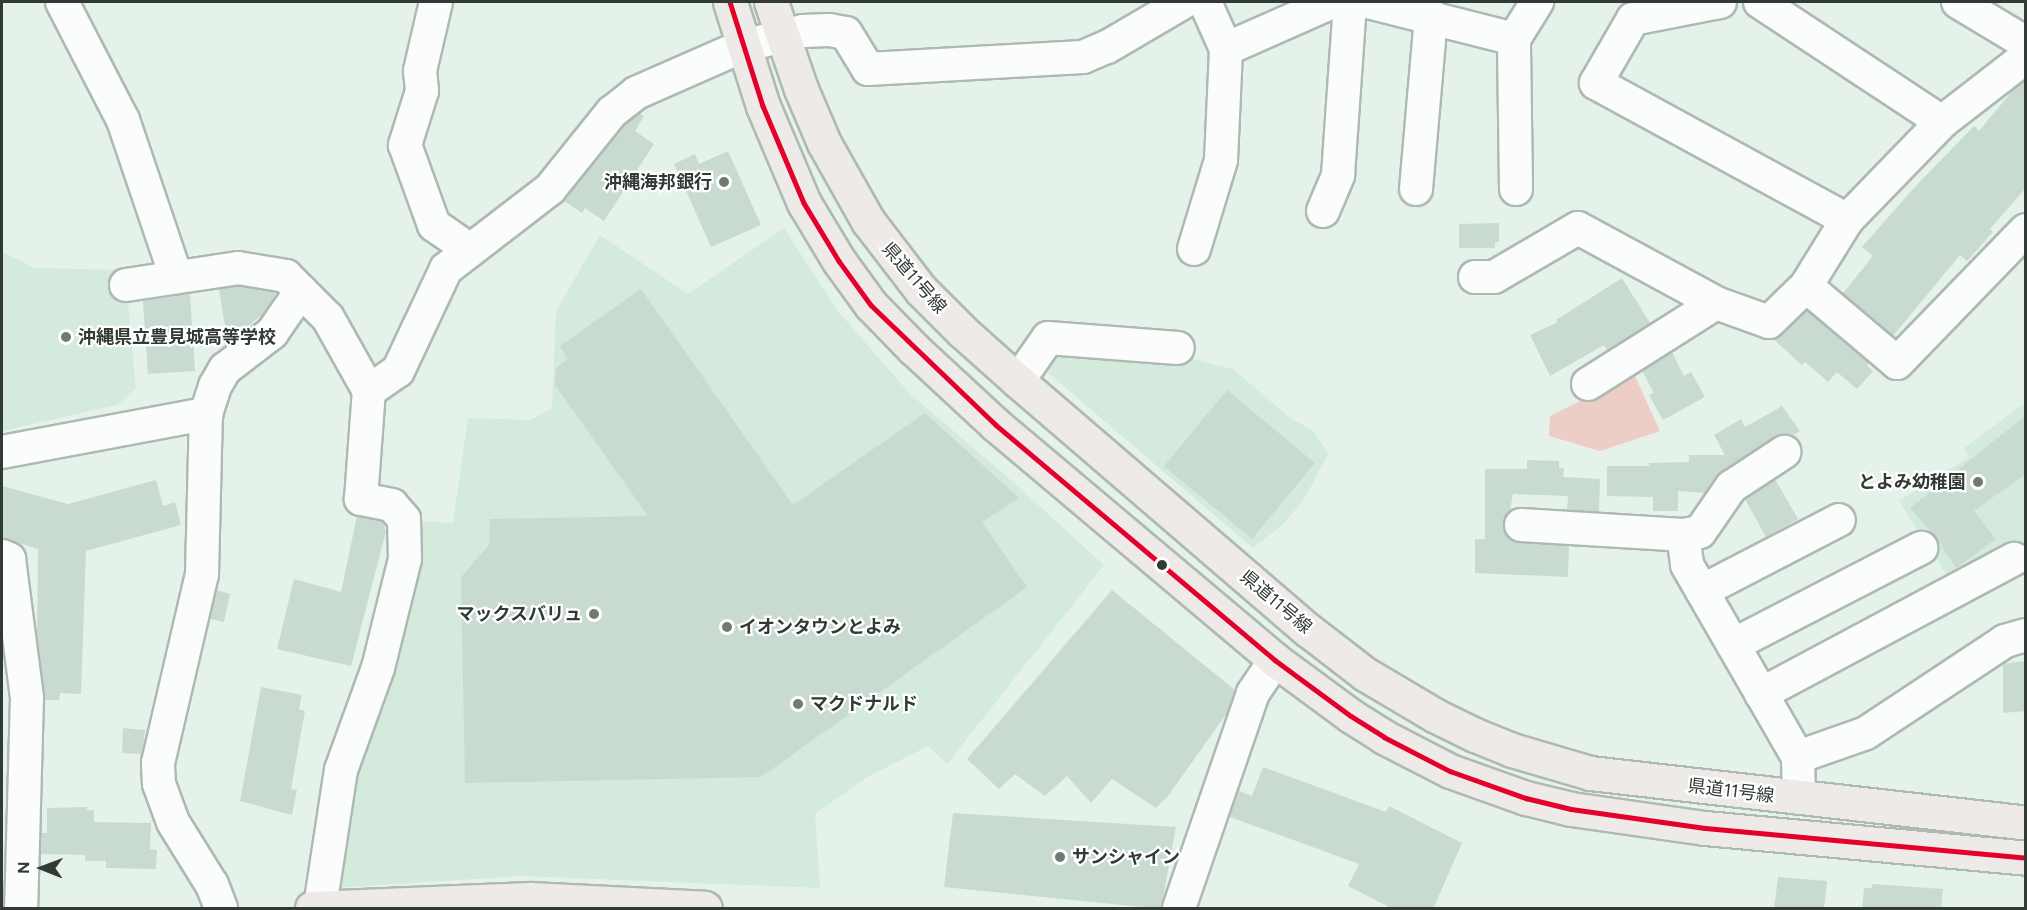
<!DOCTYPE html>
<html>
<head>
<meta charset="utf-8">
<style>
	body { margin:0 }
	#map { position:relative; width:2027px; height:910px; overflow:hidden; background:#e5f2ea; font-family:Figtree,"Noto Sans JP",sans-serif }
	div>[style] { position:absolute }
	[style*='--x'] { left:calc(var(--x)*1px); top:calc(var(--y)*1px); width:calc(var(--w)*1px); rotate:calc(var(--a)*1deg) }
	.built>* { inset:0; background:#d3eadc }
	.green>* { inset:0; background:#eccec6 }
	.building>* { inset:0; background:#c9dbd1 }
	.roads { filter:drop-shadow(2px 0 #afb9b3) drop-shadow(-2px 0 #afb9b3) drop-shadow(0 2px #afb9b3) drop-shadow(0 -2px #afb9b3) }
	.minor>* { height:32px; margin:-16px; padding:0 16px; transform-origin:16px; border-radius:16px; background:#fbfdfc }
	.major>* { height:33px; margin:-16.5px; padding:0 16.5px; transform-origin:16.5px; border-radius:16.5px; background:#eeeae8 }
	.bus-1>* { height:4.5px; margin:-2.25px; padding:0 2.25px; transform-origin:2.25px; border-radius:2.25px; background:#e4002b }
	.dots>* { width:16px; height:16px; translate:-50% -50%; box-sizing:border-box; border:3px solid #fff; border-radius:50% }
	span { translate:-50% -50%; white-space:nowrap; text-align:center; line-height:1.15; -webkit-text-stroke:4.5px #fff; paint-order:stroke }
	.poi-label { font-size:18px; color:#313a35; font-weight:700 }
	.right { translate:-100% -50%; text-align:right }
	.left { translate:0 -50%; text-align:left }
	.street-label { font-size:18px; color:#313a35 }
	.frame { position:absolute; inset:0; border:3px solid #313a35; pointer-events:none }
	.north { position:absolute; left:12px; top:838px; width:60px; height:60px; -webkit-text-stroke:4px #fff; paint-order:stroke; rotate:271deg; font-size:16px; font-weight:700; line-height:24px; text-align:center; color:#313a35 }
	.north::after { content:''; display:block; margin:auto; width:21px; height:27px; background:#313a35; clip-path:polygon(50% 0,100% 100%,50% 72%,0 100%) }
</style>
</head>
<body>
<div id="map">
	<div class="built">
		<i style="clip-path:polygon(784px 228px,837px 310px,910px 394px,1003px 473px,1104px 565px,947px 764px,928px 746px,867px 777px,815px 814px,820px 888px,520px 876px,332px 888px,344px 821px,353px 814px,346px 787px,416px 521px,453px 523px,468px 418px,531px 420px,552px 408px,556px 311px,600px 235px,688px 294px)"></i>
		<i style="clip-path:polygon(2px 248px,2px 252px,35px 268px,125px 270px,136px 389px,117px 405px,2px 431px)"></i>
		<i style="clip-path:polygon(1052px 352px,1183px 357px,1233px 369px,1290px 418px,1312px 430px,1329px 453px,1303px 501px,1282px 525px,1253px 548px,1045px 370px)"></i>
		<i style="clip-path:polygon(2025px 403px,2025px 572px,2012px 547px,1951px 581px,1899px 501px,1969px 457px,1964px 448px)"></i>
	</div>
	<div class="green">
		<i style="clip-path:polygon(1634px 374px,1660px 431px,1600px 451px,1549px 436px,1550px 416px)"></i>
	</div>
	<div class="building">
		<i style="clip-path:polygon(2025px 80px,2025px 189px,1990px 229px,1993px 232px,1967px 261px,1960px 255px,1893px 336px,1843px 293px,1873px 256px,1862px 247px,1913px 189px,1974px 126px,1979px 131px,2013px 90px)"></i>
		<i style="clip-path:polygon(639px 113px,644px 116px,635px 131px,654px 144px,604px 221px,585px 208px,582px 213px,564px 201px,625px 125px)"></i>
		<i style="clip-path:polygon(728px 151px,761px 225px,711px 247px,674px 164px,695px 154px,699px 164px)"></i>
		<i style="clip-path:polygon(1499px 223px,1499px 242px,1495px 242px,1495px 248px,1459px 248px,1459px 224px)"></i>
		<i style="clip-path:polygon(1622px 278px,1650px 323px,1607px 351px,1604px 345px,1550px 376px,1530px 335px,1558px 322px,1556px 320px)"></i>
		<i style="clip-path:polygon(238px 286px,275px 292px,275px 297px,264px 313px,241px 332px,226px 333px,219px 289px)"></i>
		<i style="clip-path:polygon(641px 289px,793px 505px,925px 413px,1019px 498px,982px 522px,1027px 587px,761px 777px,465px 783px,461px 577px,489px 545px,490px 519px,648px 516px,555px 385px,556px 368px,568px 359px,560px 346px)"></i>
		<i style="clip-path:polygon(190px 294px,195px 371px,148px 374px,143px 301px)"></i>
		<i style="clip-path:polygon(1807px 310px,1869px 363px,1867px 366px,1873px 371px,1857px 389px,1837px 372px,1828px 382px,1805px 362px,1802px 365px,1773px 339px,1782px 335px)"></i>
		<i style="clip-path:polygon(1672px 352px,1684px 376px,1691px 372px,1705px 397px,1663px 420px,1649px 395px,1654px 393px,1642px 371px)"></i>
		<i style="clip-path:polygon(1227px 390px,1315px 463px,1252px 539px,1164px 466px)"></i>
		<i style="clip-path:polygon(1782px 406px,1800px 431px,1792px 436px,1784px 434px,1774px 437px,1721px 472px,1705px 493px,1678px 491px,1678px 511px,1653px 511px,1653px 497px,1607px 496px,1607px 466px,1649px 466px,1649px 463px,1689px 462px,1689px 455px,1725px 455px,1714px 435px,1741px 419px,1745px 427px)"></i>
		<i style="clip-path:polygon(2025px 416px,2025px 474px,1974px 511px,1996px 539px,1956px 568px,1937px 539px,1910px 508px)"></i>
		<i style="clip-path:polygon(1527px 460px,1559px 461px,1559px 468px,1564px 468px,1563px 477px,1600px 479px,1599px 512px,1567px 510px,1568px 496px,1513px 494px,1510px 511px,1503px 523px,1505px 534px,1509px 539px,1520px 543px,1569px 546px,1568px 577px,1475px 573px,1475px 539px,1485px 539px,1485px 469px,1527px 469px)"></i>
		<i style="clip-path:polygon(1775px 479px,1798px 519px,1766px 537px,1745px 499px)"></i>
		<i style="clip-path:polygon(156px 480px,163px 506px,175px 502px,181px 525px,86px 551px,81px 694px,60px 693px,59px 700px,45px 700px,37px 638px,38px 549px,2px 538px,2px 486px,68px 504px)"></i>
		<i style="clip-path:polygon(357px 516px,382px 521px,386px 531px,351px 666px,277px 649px,294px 579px,341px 592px)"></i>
		<i style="clip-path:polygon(217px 590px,230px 594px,224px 622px,210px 619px)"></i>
		<i style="clip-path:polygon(1112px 590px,1235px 690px,1227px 713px,1168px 796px,1156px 808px,1112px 779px,1091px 803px,1067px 776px,1045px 796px,1015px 774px,999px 789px,967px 759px)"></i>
		<i style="clip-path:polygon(2025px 661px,2025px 711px,2003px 713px,2003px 664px)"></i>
		<i style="clip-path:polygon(261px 687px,302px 695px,299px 709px,305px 711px,291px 789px,297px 790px,292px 815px,240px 801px)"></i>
		<i style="clip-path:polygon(123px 728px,145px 730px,142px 754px,122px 753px)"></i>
		<i style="clip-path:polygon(1263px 767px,1386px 812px,1389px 806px,1462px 843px,1433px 909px,1393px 909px,1348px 886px,1359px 864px,1230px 817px,1239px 791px,1252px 796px)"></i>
		<i style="clip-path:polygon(87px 807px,87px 810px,94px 810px,94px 822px,151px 823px,150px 849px,157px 850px,156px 869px,106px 868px,106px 861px,85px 861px,85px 855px,41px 854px,41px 833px,47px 833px,47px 808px)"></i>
		<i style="clip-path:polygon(953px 813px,1176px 827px,1161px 909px,944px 887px)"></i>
		<i style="clip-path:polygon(1778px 877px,1827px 881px,1824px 909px,1774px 909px)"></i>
		<i style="clip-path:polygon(1872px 884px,1943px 889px,1941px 909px,1862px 909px,1864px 888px,1872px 888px)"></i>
	</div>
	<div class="roads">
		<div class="minor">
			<i style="--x:62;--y:2;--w:133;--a:62.7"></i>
			<i style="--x:123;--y:120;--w:166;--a:71.3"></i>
			<i style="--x:436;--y:2;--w:71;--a:103.1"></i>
			<i style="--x:420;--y:71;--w:20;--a:84"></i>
			<i style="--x:422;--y:91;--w:57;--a:107.5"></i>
			<i style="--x:405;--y:145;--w:85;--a:70.1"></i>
			<i style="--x:434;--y:225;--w:44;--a:34.8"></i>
			<i style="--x:1368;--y:2;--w:151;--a:14.2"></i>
			<i style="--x:1720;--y:2;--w:89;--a:168.9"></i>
			<i style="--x:1633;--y:19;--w:74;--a:120"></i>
			<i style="--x:1596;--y:83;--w:286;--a:28.6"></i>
			<i style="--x:1760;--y:2;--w:218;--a:33.4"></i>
			<i style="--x:1958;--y:2;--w:79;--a:31.1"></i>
			<i style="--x:1226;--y:49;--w:116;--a:-23.9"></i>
			<i style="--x:2026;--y:57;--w:106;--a:142.3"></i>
			<i style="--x:1942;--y:122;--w:136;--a:134.1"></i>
			<i style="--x:1847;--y:220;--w:78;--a:121.8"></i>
			<i style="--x:1806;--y:286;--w:119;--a:40.2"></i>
			<i style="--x:1897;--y:363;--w:185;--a:-45.9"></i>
			<i style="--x:1416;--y:189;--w:174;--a:-85"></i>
			<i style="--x:1516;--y:189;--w:150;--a:-90.8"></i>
			<i style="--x:1514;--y:39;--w:44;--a:-58.1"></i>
			<i style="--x:1323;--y:211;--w:39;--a:-67"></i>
			<i style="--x:1338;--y:175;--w:173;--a:-86"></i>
			<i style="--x:1194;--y:249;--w:93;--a:-73.1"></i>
			<i style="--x:1221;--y:160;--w:111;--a:-87.4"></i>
			<i style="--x:1226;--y:49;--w:51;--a:-114.1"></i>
			<i style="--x:1475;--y:277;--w:19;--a:0"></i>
			<i style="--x:1494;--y:277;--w:97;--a:-30.3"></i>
			<i style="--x:1578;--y:228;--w:157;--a:28.5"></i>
			<i style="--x:1716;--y:303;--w:56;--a:19.7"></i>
			<i style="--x:1769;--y:322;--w:52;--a:-44.2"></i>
			<i style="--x:126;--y:285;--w:113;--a:-8.6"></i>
			<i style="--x:238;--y:268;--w:49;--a:9.5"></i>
			<i style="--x:286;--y:276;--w:59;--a:45"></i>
			<i style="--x:328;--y:318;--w:84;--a:60.7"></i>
			<i style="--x:369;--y:391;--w:35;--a:-35"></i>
			<i style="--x:398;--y:371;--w:113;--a:-64.8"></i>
			<i style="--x:446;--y:269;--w:131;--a:-37.6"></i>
			<i style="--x:550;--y:189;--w:99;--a:-51.2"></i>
			<i style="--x:612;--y:112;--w:31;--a:-38"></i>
			<i style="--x:636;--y:93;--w:117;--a:-23.7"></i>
			<i style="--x:743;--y:46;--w:62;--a:-14"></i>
			<i style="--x:803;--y:31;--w:26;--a:-2"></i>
			<i style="--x:829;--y:30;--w:17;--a:10"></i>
			<i style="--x:846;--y:33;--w:42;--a:58.6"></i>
			<i style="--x:868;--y:69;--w:215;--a:-3.2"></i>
			<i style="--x:1083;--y:57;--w:26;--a:-23"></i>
			<i style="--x:1107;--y:47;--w:89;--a:-30.3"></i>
			<i style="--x:1018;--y:381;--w:52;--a:-55.1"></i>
			<i style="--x:1048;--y:338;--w:130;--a:4.4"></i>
			<i style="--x:1588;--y:384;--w:151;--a:-32.3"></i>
			<i style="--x:2;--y:452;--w:208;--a:-10.6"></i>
			<i style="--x:1521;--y:525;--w:162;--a:3.5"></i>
			<i style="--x:1683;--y:535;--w:17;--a:-10"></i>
			<i style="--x:1700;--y:532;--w:55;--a:-55.4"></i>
			<i style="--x:1731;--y:487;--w:64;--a:-33.4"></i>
			<i style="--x:1683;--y:535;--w:30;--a:82"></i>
			<i style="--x:1687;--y:565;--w:222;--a:60"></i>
			<i style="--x:1798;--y:757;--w:41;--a:88.6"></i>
			<i style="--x:2;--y:556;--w:8;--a:23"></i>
			<i style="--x:9;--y:559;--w:140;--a:82.6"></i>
			<i style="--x:27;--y:698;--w:210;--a:91.6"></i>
			<i style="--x:1702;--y:591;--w:154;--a:-27.4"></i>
			<i style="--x:1733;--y:645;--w:212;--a:-27.3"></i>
			<i style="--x:1761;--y:694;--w:287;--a:-28.1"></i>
			<i style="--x:1798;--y:757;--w:72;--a:-19.4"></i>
			<i style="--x:1866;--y:733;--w:167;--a:-33.5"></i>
			<i style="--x:2005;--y:641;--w:22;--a:-16"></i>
			<i style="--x:320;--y:907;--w:139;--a:-81.3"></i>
			<i style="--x:341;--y:770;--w:109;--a:-70.1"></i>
			<i style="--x:378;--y:668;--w:112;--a:-76.1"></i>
			<i style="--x:405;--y:559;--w:40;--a:-91.4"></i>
			<i style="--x:404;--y:519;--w:18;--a:-131"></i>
			<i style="--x:392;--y:505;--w:32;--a:-169"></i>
			<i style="--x:361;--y:499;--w:108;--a:-85.8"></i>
			<i style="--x:221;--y:908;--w:25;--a:-111"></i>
			<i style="--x:212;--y:885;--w:74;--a:-121.8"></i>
			<i style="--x:173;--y:822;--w:40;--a:-110.2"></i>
			<i style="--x:159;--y:784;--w:21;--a:-93"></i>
			<i style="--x:158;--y:763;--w:194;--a:-76.9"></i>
			<i style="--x:202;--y:574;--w:160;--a:-88.6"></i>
			<i style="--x:206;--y:414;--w:29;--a:-72"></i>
			<i style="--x:215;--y:386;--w:20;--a:-60"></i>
			<i style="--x:225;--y:369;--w:59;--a:-37.5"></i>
			<i style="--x:272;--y:333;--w:51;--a:-55.4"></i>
			<i style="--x:1179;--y:908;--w:227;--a:-71"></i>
			<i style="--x:1253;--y:693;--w:40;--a:-56"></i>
		</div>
		<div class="major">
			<i style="--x:730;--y:2;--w:109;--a:72.4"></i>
			<i style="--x:763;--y:106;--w:105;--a:67.1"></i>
			<i style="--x:804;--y:203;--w:68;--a:58.9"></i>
			<i style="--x:839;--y:261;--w:54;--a:54"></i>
			<i style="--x:871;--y:305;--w:62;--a:45.7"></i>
			<i style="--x:914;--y:349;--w:112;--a:42.8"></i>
			<i style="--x:996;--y:425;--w:365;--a:40.1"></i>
			<i style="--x:1275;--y:660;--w:94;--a:36.4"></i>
			<i style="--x:1351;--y:716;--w:39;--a:32"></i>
			<i style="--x:1384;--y:737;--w:74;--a:27.3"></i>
			<i style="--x:1450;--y:771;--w:81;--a:19.6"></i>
			<i style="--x:1526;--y:798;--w:46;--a:13.7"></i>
			<i style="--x:1571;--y:809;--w:135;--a:8.1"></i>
			<i style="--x:1705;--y:828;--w:322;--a:5.3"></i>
			<i style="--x:771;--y:2;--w:92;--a:71"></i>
			<i style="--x:801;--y:89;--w:59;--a:66.9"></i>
			<i style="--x:824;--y:143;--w:90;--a:60.6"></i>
			<i style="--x:868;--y:221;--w:87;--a:52.5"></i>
			<i style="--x:921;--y:290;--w:59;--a:45"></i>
			<i style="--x:963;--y:332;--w:74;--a:41.7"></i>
			<i style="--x:1018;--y:381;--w:382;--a:40.7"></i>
			<i style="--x:1308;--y:630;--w:72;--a:37.7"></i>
			<i style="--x:1365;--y:674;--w:82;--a:30.6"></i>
			<i style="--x:1436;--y:716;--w:43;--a:26"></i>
			<i style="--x:1475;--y:735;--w:40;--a:22"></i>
			<i style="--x:1512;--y:750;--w:81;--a:16.4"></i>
			<i style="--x:1590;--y:773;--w:439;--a:6.5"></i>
			<i style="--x:312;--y:908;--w:218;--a:-2.4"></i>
			<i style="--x:530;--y:899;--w:175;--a:2.9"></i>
		</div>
	</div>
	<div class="bus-1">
		<i style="--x:730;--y:2;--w:109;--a:72.4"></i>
		<i style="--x:763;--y:106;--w:105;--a:67.1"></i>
		<i style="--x:804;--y:203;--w:68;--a:58.9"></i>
		<i style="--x:839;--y:261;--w:54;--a:54"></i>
		<i style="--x:871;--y:305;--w:173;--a:43.8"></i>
		<i style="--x:996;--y:425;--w:365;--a:40.1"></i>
		<i style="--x:1275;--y:660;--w:94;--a:36.4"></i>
		<i style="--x:1351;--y:716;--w:39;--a:32"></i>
		<i style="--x:1384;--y:737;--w:74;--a:27.3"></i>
		<i style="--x:1450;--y:771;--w:81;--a:19.6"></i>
		<i style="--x:1526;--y:798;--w:46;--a:13.7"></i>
		<i style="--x:1571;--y:809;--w:135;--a:8.1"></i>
		<i style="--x:1705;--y:828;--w:322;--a:5.3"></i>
	</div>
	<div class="dots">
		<i style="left:724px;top:182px;background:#707a74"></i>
		<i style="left:66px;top:337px;background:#707a74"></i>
		<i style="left:1978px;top:482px;background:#707a74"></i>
		<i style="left:1162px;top:565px;background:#313a35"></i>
		<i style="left:594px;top:614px;background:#707a74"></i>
		<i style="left:727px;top:627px;background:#707a74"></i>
		<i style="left:798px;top:704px;background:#707a74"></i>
		<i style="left:1060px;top:857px;background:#707a74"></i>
	</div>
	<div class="poi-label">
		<span class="right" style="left:712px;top:182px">沖縄海邦銀行</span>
		<span class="left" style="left:78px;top:337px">沖縄県立豊見城高等学校</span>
		<span class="right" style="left:1966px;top:482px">とよみ幼稚園</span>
		<span class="right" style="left:582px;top:614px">マックスバリュ</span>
		<span class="left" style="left:739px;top:627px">イオンタウンとよみ</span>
		<span class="left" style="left:810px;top:704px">マクドナルド</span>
		<span class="left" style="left:1072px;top:857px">サンシャイン</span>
	</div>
	<div class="street-label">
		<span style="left:914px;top:278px;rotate:49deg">県道11号線</span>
		<span style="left:1276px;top:602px;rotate:40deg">県道11号線</span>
		<span style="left:1731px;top:791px;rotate:7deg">県道11号線</span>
	</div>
	<div class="frame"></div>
	<div class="north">N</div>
</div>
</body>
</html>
